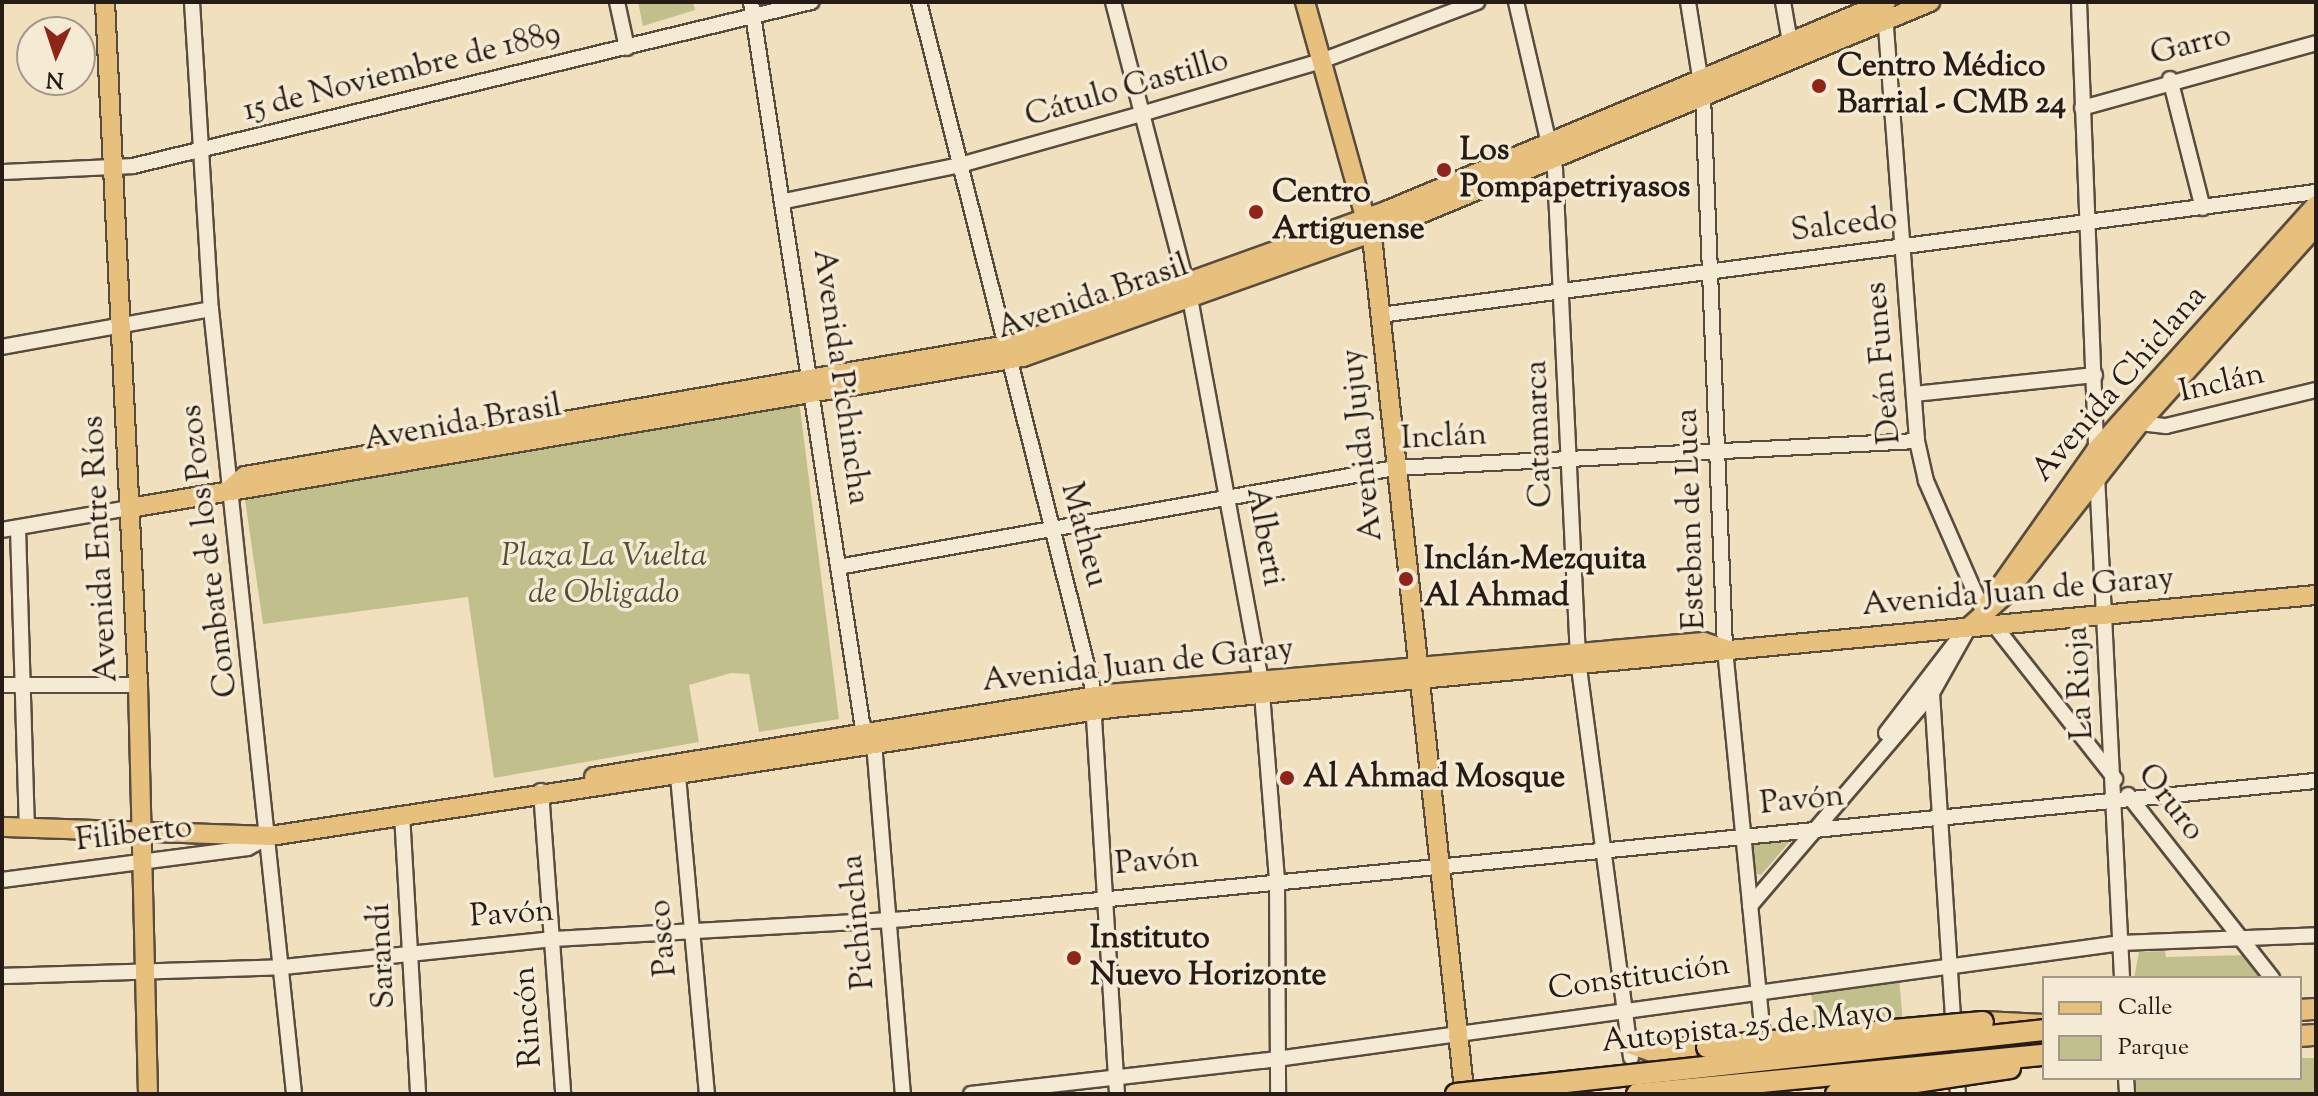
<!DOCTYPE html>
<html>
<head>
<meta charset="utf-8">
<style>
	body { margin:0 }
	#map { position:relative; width:2318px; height:1096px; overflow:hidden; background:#f0e0bd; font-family:"Sorts Mill Goudy",serif }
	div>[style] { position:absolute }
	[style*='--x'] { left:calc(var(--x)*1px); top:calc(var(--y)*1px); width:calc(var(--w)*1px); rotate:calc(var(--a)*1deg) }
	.green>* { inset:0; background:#c1c08c }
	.roads { filter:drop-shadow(2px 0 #584c3f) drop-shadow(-2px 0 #584c3f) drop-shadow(0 2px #584c3f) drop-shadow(0 -2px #584c3f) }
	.minor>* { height:14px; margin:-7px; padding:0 7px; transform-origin:7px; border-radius:7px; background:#f5ebd4 }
	.major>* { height:18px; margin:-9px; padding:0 9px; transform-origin:9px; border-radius:9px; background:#e8c07e }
	.highway>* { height:20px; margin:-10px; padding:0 10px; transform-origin:10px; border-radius:10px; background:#e8c07e }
	.bridges { filter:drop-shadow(2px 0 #261b15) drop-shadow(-2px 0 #261b15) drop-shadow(0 2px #261b15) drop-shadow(0 -2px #261b15) }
	.highway-bridge>* { height:20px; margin:-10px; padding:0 10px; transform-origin:10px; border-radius:10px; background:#e8c07e }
	.dots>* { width:22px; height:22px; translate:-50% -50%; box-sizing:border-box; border:4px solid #f5ebd4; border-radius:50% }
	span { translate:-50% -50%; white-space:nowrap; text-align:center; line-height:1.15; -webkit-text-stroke:7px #f5ebd4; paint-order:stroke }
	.street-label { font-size:32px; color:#261b15 }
	.poi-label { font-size:32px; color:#261b15; font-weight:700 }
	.left { translate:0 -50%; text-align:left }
	.park-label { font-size:32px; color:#544d39; font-style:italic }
	.frame { position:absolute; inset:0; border:4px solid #261b15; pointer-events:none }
	.legend { position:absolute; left:2042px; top:976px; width:260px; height:104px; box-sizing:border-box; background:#f5ebd4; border:2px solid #a29888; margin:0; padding:10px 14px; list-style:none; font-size:24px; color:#261b15 }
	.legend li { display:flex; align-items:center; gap:16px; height:40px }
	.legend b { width:40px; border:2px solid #a29888 }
	.north { position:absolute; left:16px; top:16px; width:80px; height:80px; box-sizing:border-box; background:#f5ebd4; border:2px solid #a29888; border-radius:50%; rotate:183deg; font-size:22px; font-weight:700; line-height:32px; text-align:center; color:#261b15 }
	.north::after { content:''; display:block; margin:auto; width:28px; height:36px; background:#8f2418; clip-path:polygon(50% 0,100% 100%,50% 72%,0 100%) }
</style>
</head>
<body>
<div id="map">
	<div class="green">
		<i style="clip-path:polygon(638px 2px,693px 2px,695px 10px,643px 26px)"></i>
		<i style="clip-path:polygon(799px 400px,839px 719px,759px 732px,749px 674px,731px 673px,689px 685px,699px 742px,494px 778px,468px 597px,263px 624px,245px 500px)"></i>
		<i style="clip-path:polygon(1792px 839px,1761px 875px,1755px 873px,1749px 842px)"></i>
		<i style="clip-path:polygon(2165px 951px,2166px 957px,2247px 955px,2266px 978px,2134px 978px,2139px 952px)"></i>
		<i style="clip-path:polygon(1899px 978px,1903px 1022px,1815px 1029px,1811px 991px)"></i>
		<i style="clip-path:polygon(2300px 1058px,2316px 1058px,2316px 1094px,2131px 1094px,2130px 1078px,2300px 1078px)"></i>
	</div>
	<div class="roads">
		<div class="minor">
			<i style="--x:192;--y:2;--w:308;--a:86.5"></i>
			<i style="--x:211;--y:309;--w:789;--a:83.96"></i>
			<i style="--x:617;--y:2;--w:47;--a:77.7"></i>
			<i style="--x:751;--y:2;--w:729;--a:81.24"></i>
			<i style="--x:862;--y:722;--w:35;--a:68"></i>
			<i style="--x:875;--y:755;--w:340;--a:85.3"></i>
			<i style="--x:919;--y:2;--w:705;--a:75.79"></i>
			<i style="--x:1092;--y:685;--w:410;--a:86.5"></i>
			<i style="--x:1113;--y:2;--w:306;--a:75.4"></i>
			<i style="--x:1190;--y:298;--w:390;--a:79.5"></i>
			<i style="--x:1261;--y:681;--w:200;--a:85.4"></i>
			<i style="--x:1277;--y:880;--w:214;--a:89.7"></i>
			<i style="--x:1516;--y:2;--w:172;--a:76.9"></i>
			<i style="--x:1555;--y:170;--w:491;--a:87.3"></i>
			<i style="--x:1578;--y:660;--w:401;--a:82.4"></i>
			<i style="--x:1688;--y:2;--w:95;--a:80.9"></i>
			<i style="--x:1703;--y:96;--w:553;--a:87.72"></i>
			<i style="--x:1725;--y:649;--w:387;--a:84.4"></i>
			<i style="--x:1783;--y:2;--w:41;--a:80.1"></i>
			<i style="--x:2079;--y:2;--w:452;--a:87.8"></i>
			<i style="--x:1885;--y:14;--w:428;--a:85.7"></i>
			<i style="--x:1917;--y:441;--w:41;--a:77.3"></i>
			<i style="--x:1926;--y:481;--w:142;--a:66.3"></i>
			<i style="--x:2170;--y:79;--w:133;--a:75.7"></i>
			<i style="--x:2082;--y:108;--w:243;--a:-15.5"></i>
			<i style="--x:2;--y:172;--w:131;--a:-2.6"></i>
			<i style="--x:133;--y:166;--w:698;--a:-13.6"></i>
			<i style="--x:785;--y:201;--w:175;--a:-11.6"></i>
			<i style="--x:956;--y:166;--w:192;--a:-15.7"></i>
			<i style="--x:1141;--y:114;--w:188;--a:-16.4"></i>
			<i style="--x:1321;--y:61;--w:167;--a:-20.7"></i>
			<i style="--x:1380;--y:315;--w:944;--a:-7.49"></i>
			<i style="--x:2;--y:347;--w:212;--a:-10.3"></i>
			<i style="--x:1914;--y:394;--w:182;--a:-6"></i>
			<i style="--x:2140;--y:423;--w:26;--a:7"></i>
			<i style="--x:2166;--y:426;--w:154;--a:-13.5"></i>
			<i style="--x:2097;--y:475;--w:504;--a:87.15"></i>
			<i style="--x:18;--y:528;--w:299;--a:88.3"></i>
			<i style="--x:2;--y:530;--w:130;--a:-9.8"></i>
			<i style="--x:838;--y:567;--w:566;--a:-10.08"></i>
			<i style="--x:1395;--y:468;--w:523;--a:-2.96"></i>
			<i style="--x:1994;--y:625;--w:196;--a:51.8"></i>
			<i style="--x:2;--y:685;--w:136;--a:0"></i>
			<i style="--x:1932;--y:693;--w:402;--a:86.3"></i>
			<i style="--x:1886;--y:733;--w:118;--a:-52.5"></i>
			<i style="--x:678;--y:776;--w:319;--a:84.8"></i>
			<i style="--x:541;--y:791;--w:304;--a:85.8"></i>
			<i style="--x:2128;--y:795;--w:233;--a:51.8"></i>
			<i style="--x:402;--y:814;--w:280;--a:86.7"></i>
			<i style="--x:2;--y:880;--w:248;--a:-7.4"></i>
			<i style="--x:248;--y:848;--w:25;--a:-29"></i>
			<i style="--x:1750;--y:906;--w:280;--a:-49.5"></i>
			<i style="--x:1932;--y:693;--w:76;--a:-60.7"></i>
			<i style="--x:2;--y:976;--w:281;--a:-1.8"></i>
			<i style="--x:283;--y:967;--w:270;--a:-5.9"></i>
			<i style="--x:552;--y:939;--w:354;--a:-3.2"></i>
			<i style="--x:905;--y:919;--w:1418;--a:-5.59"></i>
			<i style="--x:2126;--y:1078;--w:16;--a:86"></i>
			<i style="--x:971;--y:1094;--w:293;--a:-6.5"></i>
			<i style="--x:1262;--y:1061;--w:867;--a:-7.82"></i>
			<i style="--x:2121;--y:943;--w:195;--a:-2.3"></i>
		</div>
		<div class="major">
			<i style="--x:105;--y:2;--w:684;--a:87.23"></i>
			<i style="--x:138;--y:685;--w:409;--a:88.6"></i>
			<i style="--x:1305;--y:2;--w:253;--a:74.4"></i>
			<i style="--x:1373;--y:246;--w:839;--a:83.84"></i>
			<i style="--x:231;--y:488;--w:18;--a:-41"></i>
			<i style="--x:245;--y:476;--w:785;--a:-9.75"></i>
			<i style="--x:1019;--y:343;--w:390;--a:-19.8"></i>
			<i style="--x:1386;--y:211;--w:542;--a:-22.68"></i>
			<i style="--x:130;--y:508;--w:906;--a:-9.6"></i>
			<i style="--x:1023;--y:357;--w:391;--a:-19.6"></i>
			<i style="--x:1391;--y:226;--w:584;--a:-22.57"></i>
			<i style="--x:1984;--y:609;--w:194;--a:-54.8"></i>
			<i style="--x:2096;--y:450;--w:329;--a:-48.1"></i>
			<i style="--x:1969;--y:627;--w:48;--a:-41.6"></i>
			<i style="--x:2005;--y:595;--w:219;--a:-51.9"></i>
			<i style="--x:2140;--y:423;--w:264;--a:-48.2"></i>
			<i style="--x:594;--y:777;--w:521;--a:-9.17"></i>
			<i style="--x:1108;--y:694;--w:598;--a:-4.99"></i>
			<i style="--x:1704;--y:642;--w:22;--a:18"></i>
			<i style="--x:2;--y:827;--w:268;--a:1.9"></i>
			<i style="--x:270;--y:836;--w:851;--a:-8.65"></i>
			<i style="--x:1111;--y:708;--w:1210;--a:-5.36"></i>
		</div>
		<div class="highway">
			<i style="--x:2300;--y:1010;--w:16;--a:-4"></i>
			<i style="--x:1983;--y:1022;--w:61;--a:2.8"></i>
			<i style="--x:2300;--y:1036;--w:16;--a:-4"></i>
			<i style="--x:1629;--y:1043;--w:24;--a:19"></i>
			<i style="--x:1652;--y:1051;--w:55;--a:-4.2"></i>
		</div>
	</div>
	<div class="bridges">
		<div class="highway-bridge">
			<i style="--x:1707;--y:1047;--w:277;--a:-5.2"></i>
			<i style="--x:1456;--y:1094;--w:591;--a:-6.21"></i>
			<i style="--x:1637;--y:1094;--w:409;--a:-5.5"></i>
			<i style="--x:1836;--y:1094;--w:176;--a:-8.5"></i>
		</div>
	</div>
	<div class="dots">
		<i style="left:1819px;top:86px;background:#8f2418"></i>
		<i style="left:1444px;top:170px;background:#8f2418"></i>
		<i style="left:1256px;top:212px;background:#8f2418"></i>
		<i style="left:1406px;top:579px;background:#8f2418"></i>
		<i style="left:1287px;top:778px;background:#8f2418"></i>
		<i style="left:1074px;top:958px;background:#8f2418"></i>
	</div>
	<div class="street-label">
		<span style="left:2191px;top:46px;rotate:-15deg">Garro</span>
		<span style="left:402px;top:73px;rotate:-14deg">15 de Noviembre de 1889</span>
		<span style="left:1127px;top:89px;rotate:-16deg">Cátulo Castillo</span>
		<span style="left:1844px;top:226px;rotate:-7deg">Salcedo</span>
		<span style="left:1093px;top:298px;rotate:-19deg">Avenida Brasil</span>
		<span style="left:1884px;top:363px;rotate:-95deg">Deán Funes</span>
		<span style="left:840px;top:377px;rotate:82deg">Avenida Pichincha</span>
		<span style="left:2120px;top:384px;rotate:-49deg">Avenida Chiclana</span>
		<span style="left:2222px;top:384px;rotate:-13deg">Inclán</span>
		<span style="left:463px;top:424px;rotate:-10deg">Avenida Brasil</span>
		<span style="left:1540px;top:434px;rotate:-92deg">Catamarca</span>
		<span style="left:1444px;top:438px;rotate:-3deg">Inclán</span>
		<span style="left:1363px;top:445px;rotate:-96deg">Avenida Jujuy</span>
		<span style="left:1692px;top:519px;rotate:-92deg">Esteban de Luca</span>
		<span style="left:1083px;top:535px;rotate:75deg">Matheu</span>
		<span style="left:1264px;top:537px;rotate:80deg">Alberti</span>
		<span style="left:101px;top:549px;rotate:-93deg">Avenida Entre Ríos</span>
		<span style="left:210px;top:551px;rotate:-97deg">Combate de los Pozos</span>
		<span style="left:2018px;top:593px;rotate:-5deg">Avenida Juan de Garay</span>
		<span style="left:1138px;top:666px;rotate:-6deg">Avenida Juan de Garay</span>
		<span style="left:2081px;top:683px;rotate:-93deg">La Rioja</span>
		<span style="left:1802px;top:801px;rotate:-6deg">Pavón</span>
		<span style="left:2170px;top:803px;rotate:52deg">Oruro</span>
		<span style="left:134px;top:835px;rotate:-7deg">Filiberto</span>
		<span style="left:1157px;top:862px;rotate:-5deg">Pavón</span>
		<span style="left:512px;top:915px;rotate:-4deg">Pavón</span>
		<span style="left:859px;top:922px;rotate:-95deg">Pichincha</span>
		<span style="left:664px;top:938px;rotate:-95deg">Pasco</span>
		<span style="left:383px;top:956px;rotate:-93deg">Sarandí</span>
		<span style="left:1639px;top:978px;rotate:-8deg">Constitución</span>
		<span style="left:529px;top:1017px;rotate:-94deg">Rincón</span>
		<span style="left:1747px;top:1028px;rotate:-6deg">Autopista 25 de Mayo</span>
	</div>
	<div class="poi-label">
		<span class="left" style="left:1837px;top:86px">Centro Médico<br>Barrial - CMB 24</span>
		<span class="left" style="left:1460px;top:170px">Los<br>Pompapetriyasos</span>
		<span class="left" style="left:1272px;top:212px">Centro<br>Artiguense</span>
		<span class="left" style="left:1424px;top:579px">Inclán-Mezquita<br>Al Ahmad</span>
		<span class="left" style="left:1303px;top:778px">Al Ahmad Mosque</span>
		<span class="left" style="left:1090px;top:958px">Instituto<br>Nuevo Horizonte</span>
	</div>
	<div class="park-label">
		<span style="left:604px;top:576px">Plaza La Vuelta<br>de Obligado</span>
	</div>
	<div class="frame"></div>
	<ul class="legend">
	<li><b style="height:10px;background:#e8c07e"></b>Calle</li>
	<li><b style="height:22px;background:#c1c08c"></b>Parque</li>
	</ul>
	<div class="north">N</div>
</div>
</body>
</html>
